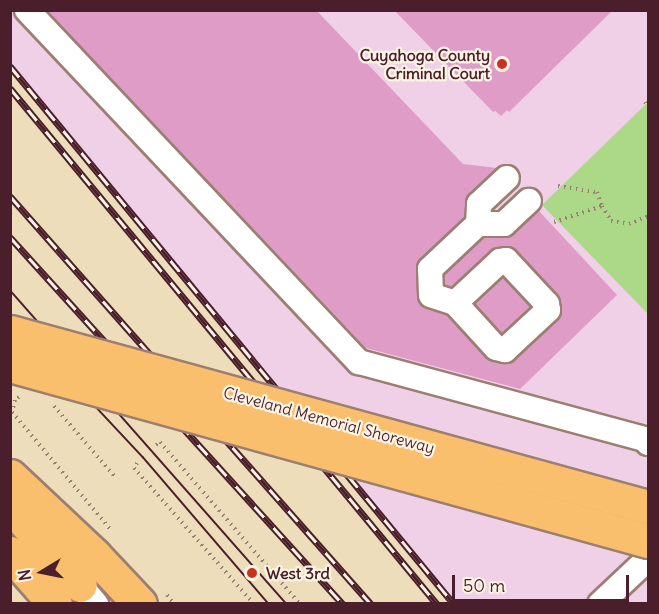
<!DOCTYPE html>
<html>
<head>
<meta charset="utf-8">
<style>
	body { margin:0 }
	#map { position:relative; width:659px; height:614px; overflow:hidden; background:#edddba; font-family:Delius,sans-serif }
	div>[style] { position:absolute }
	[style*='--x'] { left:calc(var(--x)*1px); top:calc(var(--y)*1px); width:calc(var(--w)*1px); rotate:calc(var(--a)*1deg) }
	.built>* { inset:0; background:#efd0e6 }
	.green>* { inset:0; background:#abd987 }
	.building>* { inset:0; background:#df9cc6 }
	.path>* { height:4px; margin-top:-2px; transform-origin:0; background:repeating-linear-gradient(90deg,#9c7e72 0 1.5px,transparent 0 6px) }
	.roads { filter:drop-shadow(2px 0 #9c7e72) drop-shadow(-2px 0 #9c7e72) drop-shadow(0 2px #9c7e72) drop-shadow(0 -2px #9c7e72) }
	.minor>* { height:24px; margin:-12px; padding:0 12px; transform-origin:12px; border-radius:12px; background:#fff }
	.highway>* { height:33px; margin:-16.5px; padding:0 16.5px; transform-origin:16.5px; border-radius:16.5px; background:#f9bf6d }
	.tram>* { height:1.5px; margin:-0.75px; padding:0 0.75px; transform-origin:0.75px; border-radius:0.75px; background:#4a1f2b }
	.rail>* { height:7px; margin-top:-3.5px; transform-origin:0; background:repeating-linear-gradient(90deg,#fcf5e5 0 14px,#4a1f2b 0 28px); box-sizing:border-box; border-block:2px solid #4a1f2b }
	.bridges { filter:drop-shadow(2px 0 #9c7e72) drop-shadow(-2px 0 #9c7e72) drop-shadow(0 2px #9c7e72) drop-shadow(0 -2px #9c7e72) }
	.highway-bridge>* { height:33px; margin:-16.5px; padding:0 16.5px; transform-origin:16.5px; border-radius:16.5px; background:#f9bf6d }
	.dots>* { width:16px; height:16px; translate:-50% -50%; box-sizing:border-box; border:3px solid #fcf5e5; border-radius:50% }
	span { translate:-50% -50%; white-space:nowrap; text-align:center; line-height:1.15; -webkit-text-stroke:4.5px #fcf5e5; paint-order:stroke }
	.poi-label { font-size:16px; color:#4a1f2b; font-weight:700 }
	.right { translate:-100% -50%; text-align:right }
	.left { translate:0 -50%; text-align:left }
	.street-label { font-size:16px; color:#4a1f2b }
	.frame { position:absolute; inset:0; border:12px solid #4a1f2b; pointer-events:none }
	.north { position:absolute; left:12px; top:542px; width:60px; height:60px; -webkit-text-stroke:4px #fcf5e5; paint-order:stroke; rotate:260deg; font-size:16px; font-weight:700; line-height:24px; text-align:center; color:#4a1f2b }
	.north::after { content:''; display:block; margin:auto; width:21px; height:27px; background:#4a1f2b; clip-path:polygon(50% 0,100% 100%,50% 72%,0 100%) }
	.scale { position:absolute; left:452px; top:575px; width:177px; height:27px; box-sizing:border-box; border:3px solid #4a1f2b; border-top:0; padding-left:8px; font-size:18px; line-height:21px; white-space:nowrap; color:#4a1f2b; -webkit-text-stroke:4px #fcf5e5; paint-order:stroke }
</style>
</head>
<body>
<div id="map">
	<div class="built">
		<i style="clip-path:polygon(10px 11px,648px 11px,648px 603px,454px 603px,11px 66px)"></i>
	</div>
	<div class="green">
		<i style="clip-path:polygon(648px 102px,648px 314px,542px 205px)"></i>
	</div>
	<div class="building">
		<i style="clip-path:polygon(47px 10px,316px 10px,463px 164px,497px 168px,469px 194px,465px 203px,464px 218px,417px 263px,417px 296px,420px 304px,447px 315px,486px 358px,502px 364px,515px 360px,561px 315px,561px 302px,557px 294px,510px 246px,490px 251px,451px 287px,445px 285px,444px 275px,484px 238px,504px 238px,513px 235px,539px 211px,617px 295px,520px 389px,366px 348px)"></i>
		<i style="clip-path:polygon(394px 10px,613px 10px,509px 112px,507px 110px,501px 116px,495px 111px,493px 112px)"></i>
		<i style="clip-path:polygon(503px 278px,530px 307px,502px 333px,475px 304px)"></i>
	</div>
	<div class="path">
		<i style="--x:645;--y:102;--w:6;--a:59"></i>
		<i style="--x:558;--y:186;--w:39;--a:9"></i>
		<i style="--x:597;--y:192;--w:15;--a:70"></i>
		<i style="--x:10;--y:214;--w:3;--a:45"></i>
		<i style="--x:554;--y:222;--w:51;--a:-18.4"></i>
		<i style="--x:602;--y:206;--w:17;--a:59"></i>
		<i style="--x:611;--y:221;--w:18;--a:9"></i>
		<i style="--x:629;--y:224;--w:21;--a:-23"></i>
		<i style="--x:19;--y:397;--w:5;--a:143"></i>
		<i style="--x:15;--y:400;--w:12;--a:104"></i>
		<i style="--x:12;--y:412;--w:154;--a:50"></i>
		<i style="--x:54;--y:406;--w:94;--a:49.3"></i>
		<i style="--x:156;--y:445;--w:5;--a:-37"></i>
		<i style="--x:160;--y:442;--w:214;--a:49.2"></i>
		<i style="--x:137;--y:463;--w:6;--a:121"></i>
		<i style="--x:134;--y:468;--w:181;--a:48.6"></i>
		<i style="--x:167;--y:595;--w:11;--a:52"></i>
	</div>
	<div class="roads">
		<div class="minor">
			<i style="--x:27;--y:10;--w:484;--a:46.7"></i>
			<i style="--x:359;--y:362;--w:296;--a:15.1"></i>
			<i style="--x:645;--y:439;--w:5;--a:53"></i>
			<i style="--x:478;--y:224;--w:20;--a:-87"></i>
			<i style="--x:479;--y:204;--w:38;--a:-43"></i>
			<i style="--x:455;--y:303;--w:62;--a:-43"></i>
			<i style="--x:500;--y:261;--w:6;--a:-9"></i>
			<i style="--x:506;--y:260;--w:60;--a:47"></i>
			<i style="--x:547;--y:304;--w:6;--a:81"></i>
			<i style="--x:548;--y:310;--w:59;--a:137.1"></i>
			<i style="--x:505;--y:350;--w:9;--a:-167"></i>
			<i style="--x:496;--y:348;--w:61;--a:-132.3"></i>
			<i style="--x:455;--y:303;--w:25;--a:-162"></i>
			<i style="--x:431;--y:295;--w:26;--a:-92"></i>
			<i style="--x:430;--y:269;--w:66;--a:-43.2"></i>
			<i style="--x:478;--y:224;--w:26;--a:0"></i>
			<i style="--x:504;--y:224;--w:34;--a:-43"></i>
			<i style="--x:80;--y:585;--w:25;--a:50"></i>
			<i style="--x:600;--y:604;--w:66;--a:-43.2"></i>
		</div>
		<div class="highway">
			<i style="--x:10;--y:476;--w:115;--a:43.2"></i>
			<i style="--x:94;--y:555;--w:67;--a:46.8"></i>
			<i style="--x:10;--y:505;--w:106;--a:48.8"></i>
			<i style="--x:10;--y:553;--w:68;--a:48.6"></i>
		</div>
	</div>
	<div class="tram">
		<i style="--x:10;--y:290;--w:419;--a:48.6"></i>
		<i style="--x:10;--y:315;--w:195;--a:46.9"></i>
		<i style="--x:143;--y:457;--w:194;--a:49.4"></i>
	</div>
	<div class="rail">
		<i style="--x:10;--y:66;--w:698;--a:50.47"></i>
		<i style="--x:10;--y:88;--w:670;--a:50.39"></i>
		<i style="--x:10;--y:196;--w:545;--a:48.5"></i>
		<i style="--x:10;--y:237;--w:496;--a:47.8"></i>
	</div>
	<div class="bridges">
		<div class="highway-bridge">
			<i style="--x:10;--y:332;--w:662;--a:15.34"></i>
			<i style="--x:10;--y:365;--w:662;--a:15.42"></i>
		</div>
	</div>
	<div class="dots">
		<i style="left:502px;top:64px;background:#c8321e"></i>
		<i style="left:252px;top:573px;background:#c8321e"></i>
	</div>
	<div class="poi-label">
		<span class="right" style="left:490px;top:64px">Cuyahoga County<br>Criminal Court</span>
		<span class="left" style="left:266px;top:573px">West 3rd</span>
	</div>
	<div class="street-label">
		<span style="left:329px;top:420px;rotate:15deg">Cleveland Memorial Shoreway</span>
	</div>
	<div class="frame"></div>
	<div class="north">N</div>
	<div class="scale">50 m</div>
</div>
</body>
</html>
